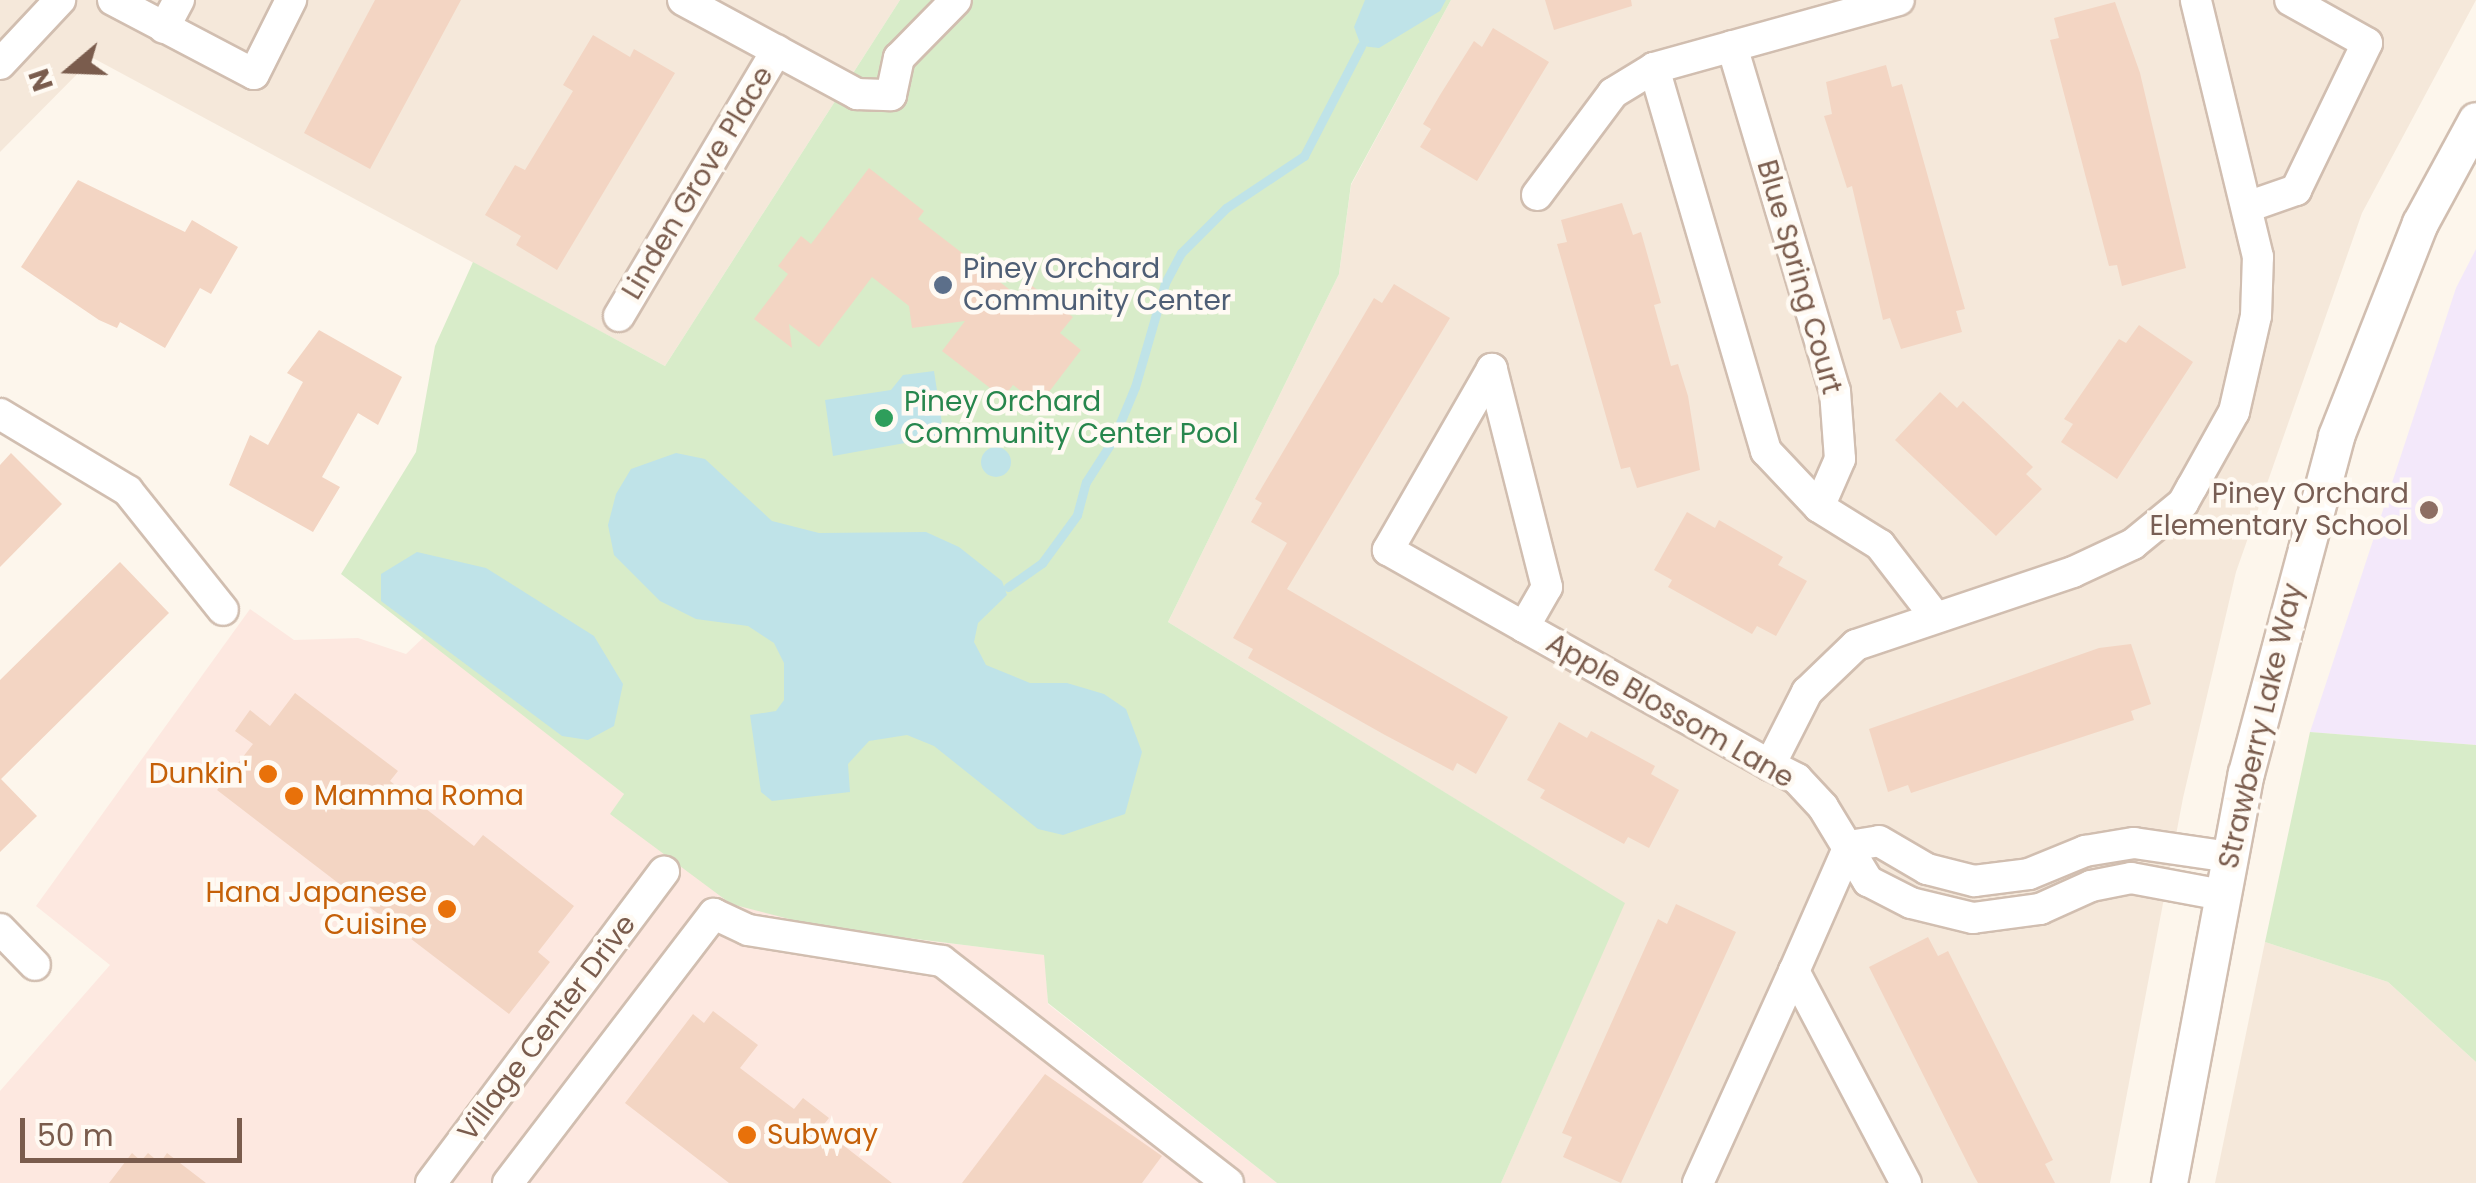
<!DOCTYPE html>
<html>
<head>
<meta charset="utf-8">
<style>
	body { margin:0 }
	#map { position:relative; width:2476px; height:1183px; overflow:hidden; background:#fdf6ec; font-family:Poppins,sans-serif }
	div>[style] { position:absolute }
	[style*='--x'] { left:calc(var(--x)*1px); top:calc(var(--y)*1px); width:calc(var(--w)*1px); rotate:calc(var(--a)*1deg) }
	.residential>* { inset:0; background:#f5e8da }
	.commercial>* { inset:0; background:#fde8e0 }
	.education>* { inset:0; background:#f3e8fa }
	.green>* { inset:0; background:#d8ecc9 }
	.water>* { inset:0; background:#bfe3e8 }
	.round { border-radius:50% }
	.stream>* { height:9px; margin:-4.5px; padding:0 4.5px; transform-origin:4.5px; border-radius:4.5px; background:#bfe3e8 }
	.building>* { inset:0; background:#f3d5c3 }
	.roads { filter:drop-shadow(2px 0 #d1beb0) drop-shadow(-2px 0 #d1beb0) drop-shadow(0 2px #d1beb0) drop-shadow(0 -2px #d1beb0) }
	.minor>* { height:30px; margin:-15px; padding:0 15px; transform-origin:15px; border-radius:15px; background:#fff }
	.tertiary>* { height:35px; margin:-17.5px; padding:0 17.5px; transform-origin:17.5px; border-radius:17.5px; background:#fff }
	.dots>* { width:28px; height:28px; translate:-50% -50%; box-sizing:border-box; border:5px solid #fffaf3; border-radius:50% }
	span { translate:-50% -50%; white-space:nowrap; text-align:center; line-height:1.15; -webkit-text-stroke:9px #fffaf3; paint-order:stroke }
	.street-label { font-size:28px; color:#7a5c4d }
	.service-label { font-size:28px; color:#4e5e75 }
	.left { translate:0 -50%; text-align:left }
	.leisure-label { font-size:28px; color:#27864d }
	.education-label { font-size:28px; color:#785e54 }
	.right { translate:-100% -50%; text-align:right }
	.food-label { font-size:28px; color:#c56008 }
	.north { position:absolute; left:20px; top:20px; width:100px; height:100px; -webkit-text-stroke:8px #fffaf3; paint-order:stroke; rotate:251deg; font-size:28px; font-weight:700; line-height:40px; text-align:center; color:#7a5c4d }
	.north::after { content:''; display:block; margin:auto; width:35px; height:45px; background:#7a5c4d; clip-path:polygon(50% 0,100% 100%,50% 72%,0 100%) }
	.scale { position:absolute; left:20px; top:1118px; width:222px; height:45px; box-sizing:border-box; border:5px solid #7a5c4d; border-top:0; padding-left:12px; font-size:30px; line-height:35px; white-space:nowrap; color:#7a5c4d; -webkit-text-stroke:8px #fffaf3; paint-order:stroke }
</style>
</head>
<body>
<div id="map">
	<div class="residential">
		<i style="clip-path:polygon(0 0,900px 0,665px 366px,93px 58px,0 152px)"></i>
		<i style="clip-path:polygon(1451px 0,2476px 0,2362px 213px,2236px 572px,2183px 798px,2110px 1183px,1501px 1183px,1624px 903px,1168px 622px,1339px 274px,1351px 185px)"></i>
		<i style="clip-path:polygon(2265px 942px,2388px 982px,2476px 1062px,2476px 1183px,2215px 1183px)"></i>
	</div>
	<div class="commercial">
		<i style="clip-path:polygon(250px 609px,294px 640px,358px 638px,406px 654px,425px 636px,624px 794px,611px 814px,820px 927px,1045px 955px,1048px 1004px,1277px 1183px,0 1183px,0 1091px,110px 965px,36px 906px)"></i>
	</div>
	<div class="education">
		<i style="clip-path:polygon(2476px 249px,2476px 745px,2310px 732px,2456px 288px)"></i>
	</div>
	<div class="green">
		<i style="clip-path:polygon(900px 0,1451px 0,1351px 184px,1339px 274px,1168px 622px,1625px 903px,1501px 1183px,1277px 1183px,1048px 1003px,1044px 955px,820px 927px,731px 904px,610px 814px,624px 794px,341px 574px,416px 452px,435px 346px,473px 262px,665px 366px)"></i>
		<i style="clip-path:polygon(2310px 732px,2476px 745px,2476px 1062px,2388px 982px,2265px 942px)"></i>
	</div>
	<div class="water">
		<i style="clip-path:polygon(1365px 0,1446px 0,1440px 11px,1379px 48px,1361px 46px,1354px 27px)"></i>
		<i style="clip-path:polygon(934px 371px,944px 436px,833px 456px,825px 400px,891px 390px,903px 375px)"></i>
		<i class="round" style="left:981px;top:447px;width:30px;height:30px"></i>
		<i style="clip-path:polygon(676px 453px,705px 459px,772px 521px,819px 533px,926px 532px,959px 547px,1002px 581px,1007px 595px,978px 623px,974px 642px,986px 665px,1030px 683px,1067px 683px,1104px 694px,1126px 709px,1142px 752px,1125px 814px,1063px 835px,1038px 829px,934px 746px,907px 735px,869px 741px,848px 764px,850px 792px,772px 801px,761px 792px,750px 715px,776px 711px,784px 700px,784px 663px,774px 643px,748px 626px,696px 619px,660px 601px,614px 555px,608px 525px,616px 494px,631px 469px)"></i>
		<i style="clip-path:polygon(417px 552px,486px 568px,594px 636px,623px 684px,614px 726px,588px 740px,562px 736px,381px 601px,381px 574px)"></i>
	</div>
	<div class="stream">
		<i style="--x:1008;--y:587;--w:42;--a:-35.2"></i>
		<i style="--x:1042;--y:563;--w:59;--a:-53.9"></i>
		<i style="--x:1077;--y:515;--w:34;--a:-75"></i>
		<i style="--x:1086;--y:482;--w:50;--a:-57.3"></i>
		<i style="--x:1113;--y:440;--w:57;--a:-67.5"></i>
		<i style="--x:1135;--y:387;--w:108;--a:-73.9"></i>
		<i style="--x:1165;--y:283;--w:34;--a:-62"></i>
		<i style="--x:1181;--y:253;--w:64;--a:-45"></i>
		<i style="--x:1226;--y:208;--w:94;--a:-33.7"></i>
		<i style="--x:1304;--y:156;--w:124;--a:-62.6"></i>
	</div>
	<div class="building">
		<i style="clip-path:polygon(375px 0,461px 0,370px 169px,304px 133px)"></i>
		<i style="clip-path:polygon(1545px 0,1631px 0,1632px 6px,1554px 30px)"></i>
		<i style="clip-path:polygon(2115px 2px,2140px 73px,2186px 268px,2122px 286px,2117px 265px,2109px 266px,2050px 40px,2059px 38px,2054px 18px)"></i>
		<i style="clip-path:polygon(1493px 28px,1549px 62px,1477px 181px,1420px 147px,1431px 129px,1423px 124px,1440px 95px,1474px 41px,1482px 47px)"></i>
		<i style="clip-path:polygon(593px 35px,630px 57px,634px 49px,675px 73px,557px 270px,516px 245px,521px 236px,485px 215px,515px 165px,525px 170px,573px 91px,563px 85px)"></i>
		<i style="clip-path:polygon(1886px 65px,1892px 87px,1902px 84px,1965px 309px,1956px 311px,1962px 332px,1901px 349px,1890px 318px,1883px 320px,1852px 186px,1847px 188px,1824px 116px,1832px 114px,1826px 82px)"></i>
		<i style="clip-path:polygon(869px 168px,924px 211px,918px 219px,1018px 296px,1027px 282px,1073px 317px,1060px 333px,1081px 350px,1039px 405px,1013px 385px,1003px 398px,942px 351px,965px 321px,912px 328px,909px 306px,872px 277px,819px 347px,789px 324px,792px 348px,754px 319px,788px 274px,778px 266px,801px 236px,811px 244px)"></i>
		<i style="clip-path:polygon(78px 180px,185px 232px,192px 220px,238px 247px,211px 294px,200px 288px,165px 348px,120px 322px,117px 328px,99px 320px,21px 267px)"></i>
		<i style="clip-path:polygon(1622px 203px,1633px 235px,1641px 232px,1661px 303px,1654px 305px,1671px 366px,1678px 364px,1688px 396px,1700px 470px,1637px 488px,1630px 467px,1621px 469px,1557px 244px,1567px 242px,1561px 220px)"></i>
		<i style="clip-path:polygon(1394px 284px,1450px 318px,1287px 589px,1508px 717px,1476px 774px,1457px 763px,1453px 771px,1385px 735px,1248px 658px,1253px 649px,1233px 638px,1287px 543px,1251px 522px,1262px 503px,1255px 499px,1374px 298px,1382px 303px)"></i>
		<i style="clip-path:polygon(2139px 325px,2193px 362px,2117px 479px,2061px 442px,2073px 424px,2064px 419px,2119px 339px,2126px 343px)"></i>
		<i style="clip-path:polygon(319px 330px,402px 377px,378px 425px,358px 413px,322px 477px,340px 487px,313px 532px,229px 485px,250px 435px,268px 445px,303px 382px,287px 373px)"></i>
		<i style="clip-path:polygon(1940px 392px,1957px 408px,1963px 401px,1987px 423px,2033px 467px,2026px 474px,2042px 489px,1996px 536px,1895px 440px)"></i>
		<i style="clip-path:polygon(11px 453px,62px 504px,0 567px,0 465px)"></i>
		<i style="clip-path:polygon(1687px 512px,1715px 528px,1719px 520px,1783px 557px,1778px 565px,1807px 581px,1776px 636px,1757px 626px,1752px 634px,1668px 587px,1672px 580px,1654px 570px)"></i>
		<i style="clip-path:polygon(120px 562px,169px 613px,1px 779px,37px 816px,0 852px,0 680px)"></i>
		<i style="clip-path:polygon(2131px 644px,2151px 704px,2131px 711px,2134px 720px,1911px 793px,1908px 785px,1888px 792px,1869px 729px,2099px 648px)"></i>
		<i style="clip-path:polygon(295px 693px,398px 771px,390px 781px,474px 846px,483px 835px,574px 906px,538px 952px,550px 962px,509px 1014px,217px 790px,253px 744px,235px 731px,250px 710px,270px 726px)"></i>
		<i style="clip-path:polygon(1559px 722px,1587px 738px,1591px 731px,1655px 766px,1651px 774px,1679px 790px,1649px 848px,1628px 837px,1624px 844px,1540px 798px,1545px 790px,1527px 780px)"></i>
		<i style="clip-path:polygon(1676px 904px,1736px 932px,1621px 1183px,1563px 1157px,1572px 1137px,1562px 1133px,1658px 919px,1667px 924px)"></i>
		<i style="clip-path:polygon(1928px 937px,1938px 956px,1948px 951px,2053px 1160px,2045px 1164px,2055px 1183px,1978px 1183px,1974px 1176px,1869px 967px)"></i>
		<i style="clip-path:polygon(713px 1011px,758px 1045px,740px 1068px,794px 1109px,803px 1098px,829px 1118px,821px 1128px,892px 1183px,729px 1183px,625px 1103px,693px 1014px,704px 1023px)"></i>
		<i style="clip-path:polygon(1045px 1074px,1162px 1156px,1142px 1183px,962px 1183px)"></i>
		<i style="clip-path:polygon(132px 1153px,141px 1161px,148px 1153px,160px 1163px,167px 1153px,206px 1183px,109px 1183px)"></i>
	</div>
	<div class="roads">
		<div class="minor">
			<i style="--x:113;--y:0;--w:159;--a:27.7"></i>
			<i style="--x:254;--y:74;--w:83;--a:-63.4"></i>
			<i style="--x:683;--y:0;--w:198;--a:28.4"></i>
			<i style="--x:857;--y:94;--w:34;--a:2"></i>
			<i style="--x:891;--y:95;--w:38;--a:-78"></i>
			<i style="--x:899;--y:58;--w:81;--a:-45.5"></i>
			<i style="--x:164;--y:28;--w:32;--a:-62"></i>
			<i style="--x:1732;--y:46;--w:360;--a:73.4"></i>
			<i style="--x:1835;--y:391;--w:68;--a:85.8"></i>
			<i style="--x:1840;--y:459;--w:52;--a:113.6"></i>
			<i style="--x:0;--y:64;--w:88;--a:-46.8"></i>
			<i style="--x:1654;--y:68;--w:399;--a:73.7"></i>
			<i style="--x:1766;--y:451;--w:77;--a:46.6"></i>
			<i style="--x:1819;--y:507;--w:72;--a:31.9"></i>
			<i style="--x:1880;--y:545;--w:88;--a:52.4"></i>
			<i style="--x:1537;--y:195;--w:127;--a:-53.3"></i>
			<i style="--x:1613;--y:93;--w:48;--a:-31.4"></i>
			<i style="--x:1654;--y:68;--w:254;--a:-15.5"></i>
			<i style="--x:2250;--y:206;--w:49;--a:-19.2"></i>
			<i style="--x:2296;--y:190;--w:163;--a:-64.2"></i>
			<i style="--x:2367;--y:43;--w:88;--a:-150.8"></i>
			<i style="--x:619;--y:316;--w:309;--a:-59.3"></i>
			<i style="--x:0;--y:414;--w:149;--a:31"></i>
			<i style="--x:128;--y:491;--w:152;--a:51.4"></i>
			<i style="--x:1524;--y:627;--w:46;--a:-60.1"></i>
			<i style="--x:1547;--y:587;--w:225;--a:-104.2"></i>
			<i style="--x:1492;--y:369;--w:209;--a:119.9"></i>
			<i style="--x:1388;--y:550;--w:156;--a:29.5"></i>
			<i style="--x:1524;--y:627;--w:282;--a:29.3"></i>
			<i style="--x:1770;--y:765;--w:30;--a:27"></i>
			<i style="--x:1797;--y:779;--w:38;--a:47"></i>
			<i style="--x:1823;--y:807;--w:87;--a:58.7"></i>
			<i style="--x:1868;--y:881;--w:48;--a:27.1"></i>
			<i style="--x:1911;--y:903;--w:64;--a:13.6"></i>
			<i style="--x:1973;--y:918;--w:68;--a:-7.7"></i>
			<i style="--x:2040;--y:909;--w:56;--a:-24.3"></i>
			<i style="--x:2091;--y:886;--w:41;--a:-11.3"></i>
			<i style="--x:2131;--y:878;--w:94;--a:10.5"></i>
			<i style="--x:1770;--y:765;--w:82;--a:-63.1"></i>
			<i style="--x:1807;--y:692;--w:68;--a:-43.8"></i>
			<i style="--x:1856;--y:645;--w:229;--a:-18.6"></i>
			<i style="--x:2073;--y:572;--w:66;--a:-25"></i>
			<i style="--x:2133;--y:544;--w:65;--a:-39.4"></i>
			<i style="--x:2183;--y:503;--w:18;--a:-61"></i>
			<i style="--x:2192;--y:487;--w:86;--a:-60.8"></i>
			<i style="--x:2234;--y:412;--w:98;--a:-77.1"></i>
			<i style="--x:2256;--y:316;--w:59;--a:-88.1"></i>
			<i style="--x:2258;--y:257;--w:264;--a:-103.6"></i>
			<i style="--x:1849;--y:846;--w:30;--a:-9"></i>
			<i style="--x:1879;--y:841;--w:56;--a:30.3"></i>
			<i style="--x:1927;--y:869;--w:49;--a:14.3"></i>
			<i style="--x:1974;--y:881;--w:55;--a:-7.3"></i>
			<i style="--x:2029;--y:874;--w:61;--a:-22.3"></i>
			<i style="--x:2085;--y:851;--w:50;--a:-9.3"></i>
			<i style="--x:2134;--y:843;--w:97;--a:8.3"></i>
			<i style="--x:1849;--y:846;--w:137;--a:113.7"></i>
			<i style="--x:1794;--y:971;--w:240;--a:62.2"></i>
			<i style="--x:0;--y:929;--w:50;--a:45.8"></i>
			<i style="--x:431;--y:1183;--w:389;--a:-53.2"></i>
			<i style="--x:508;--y:1183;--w:339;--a:-52.6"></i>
			<i style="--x:714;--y:914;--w:38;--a:25"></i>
			<i style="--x:748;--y:930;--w:196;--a:9.1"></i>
			<i style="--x:942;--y:961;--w:362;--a:37.8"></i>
			<i style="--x:1698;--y:1183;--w:233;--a:-65.6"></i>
		</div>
		<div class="tertiary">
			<i style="--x:2169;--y:1183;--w:417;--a:-79.4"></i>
			<i style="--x:2246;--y:773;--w:349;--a:-75"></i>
			<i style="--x:2336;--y:436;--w:229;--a:-68.5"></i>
			<i style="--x:2420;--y:223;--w:117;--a:-61.5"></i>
		</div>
	</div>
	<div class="dots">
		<i style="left:943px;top:285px;background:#5c6f8a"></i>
		<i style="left:884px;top:418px;background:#2e9e5b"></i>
		<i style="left:2429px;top:510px;background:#8d6e63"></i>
		<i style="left:268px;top:774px;background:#e8710a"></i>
		<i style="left:294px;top:796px;background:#e8710a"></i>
		<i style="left:447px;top:909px;background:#e8710a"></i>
		<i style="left:747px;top:1135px;background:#e8710a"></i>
	</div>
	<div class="street-label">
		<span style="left:698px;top:183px;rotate:-59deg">Linden Grove Place</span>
		<span style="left:1799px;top:277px;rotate:74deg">Blue Spring Court</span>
		<span style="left:1670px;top:711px;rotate:30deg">Apple Blossom Lane</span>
		<span style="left:2261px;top:726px;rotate:-77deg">Strawberry Lake Way</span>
		<span style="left:547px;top:1028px;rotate:-53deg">Village Center Drive</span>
	</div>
	<div class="service-label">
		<span class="left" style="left:963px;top:285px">Piney Orchard<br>Community Center</span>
	</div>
	<div class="leisure-label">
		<span class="left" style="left:904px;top:418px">Piney Orchard<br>Community Center Pool</span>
	</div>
	<div class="education-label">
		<span class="right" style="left:2409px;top:510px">Piney Orchard<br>Elementary School</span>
	</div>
	<div class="food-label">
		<span class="right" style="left:248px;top:774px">Dunkin'</span>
		<span class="left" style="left:314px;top:796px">Mamma Roma</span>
		<span class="right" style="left:427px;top:909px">Hana Japanese<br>Cuisine</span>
		<span class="left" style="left:767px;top:1135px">Subway</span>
	</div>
	<div class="north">N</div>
	<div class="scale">50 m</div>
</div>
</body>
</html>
